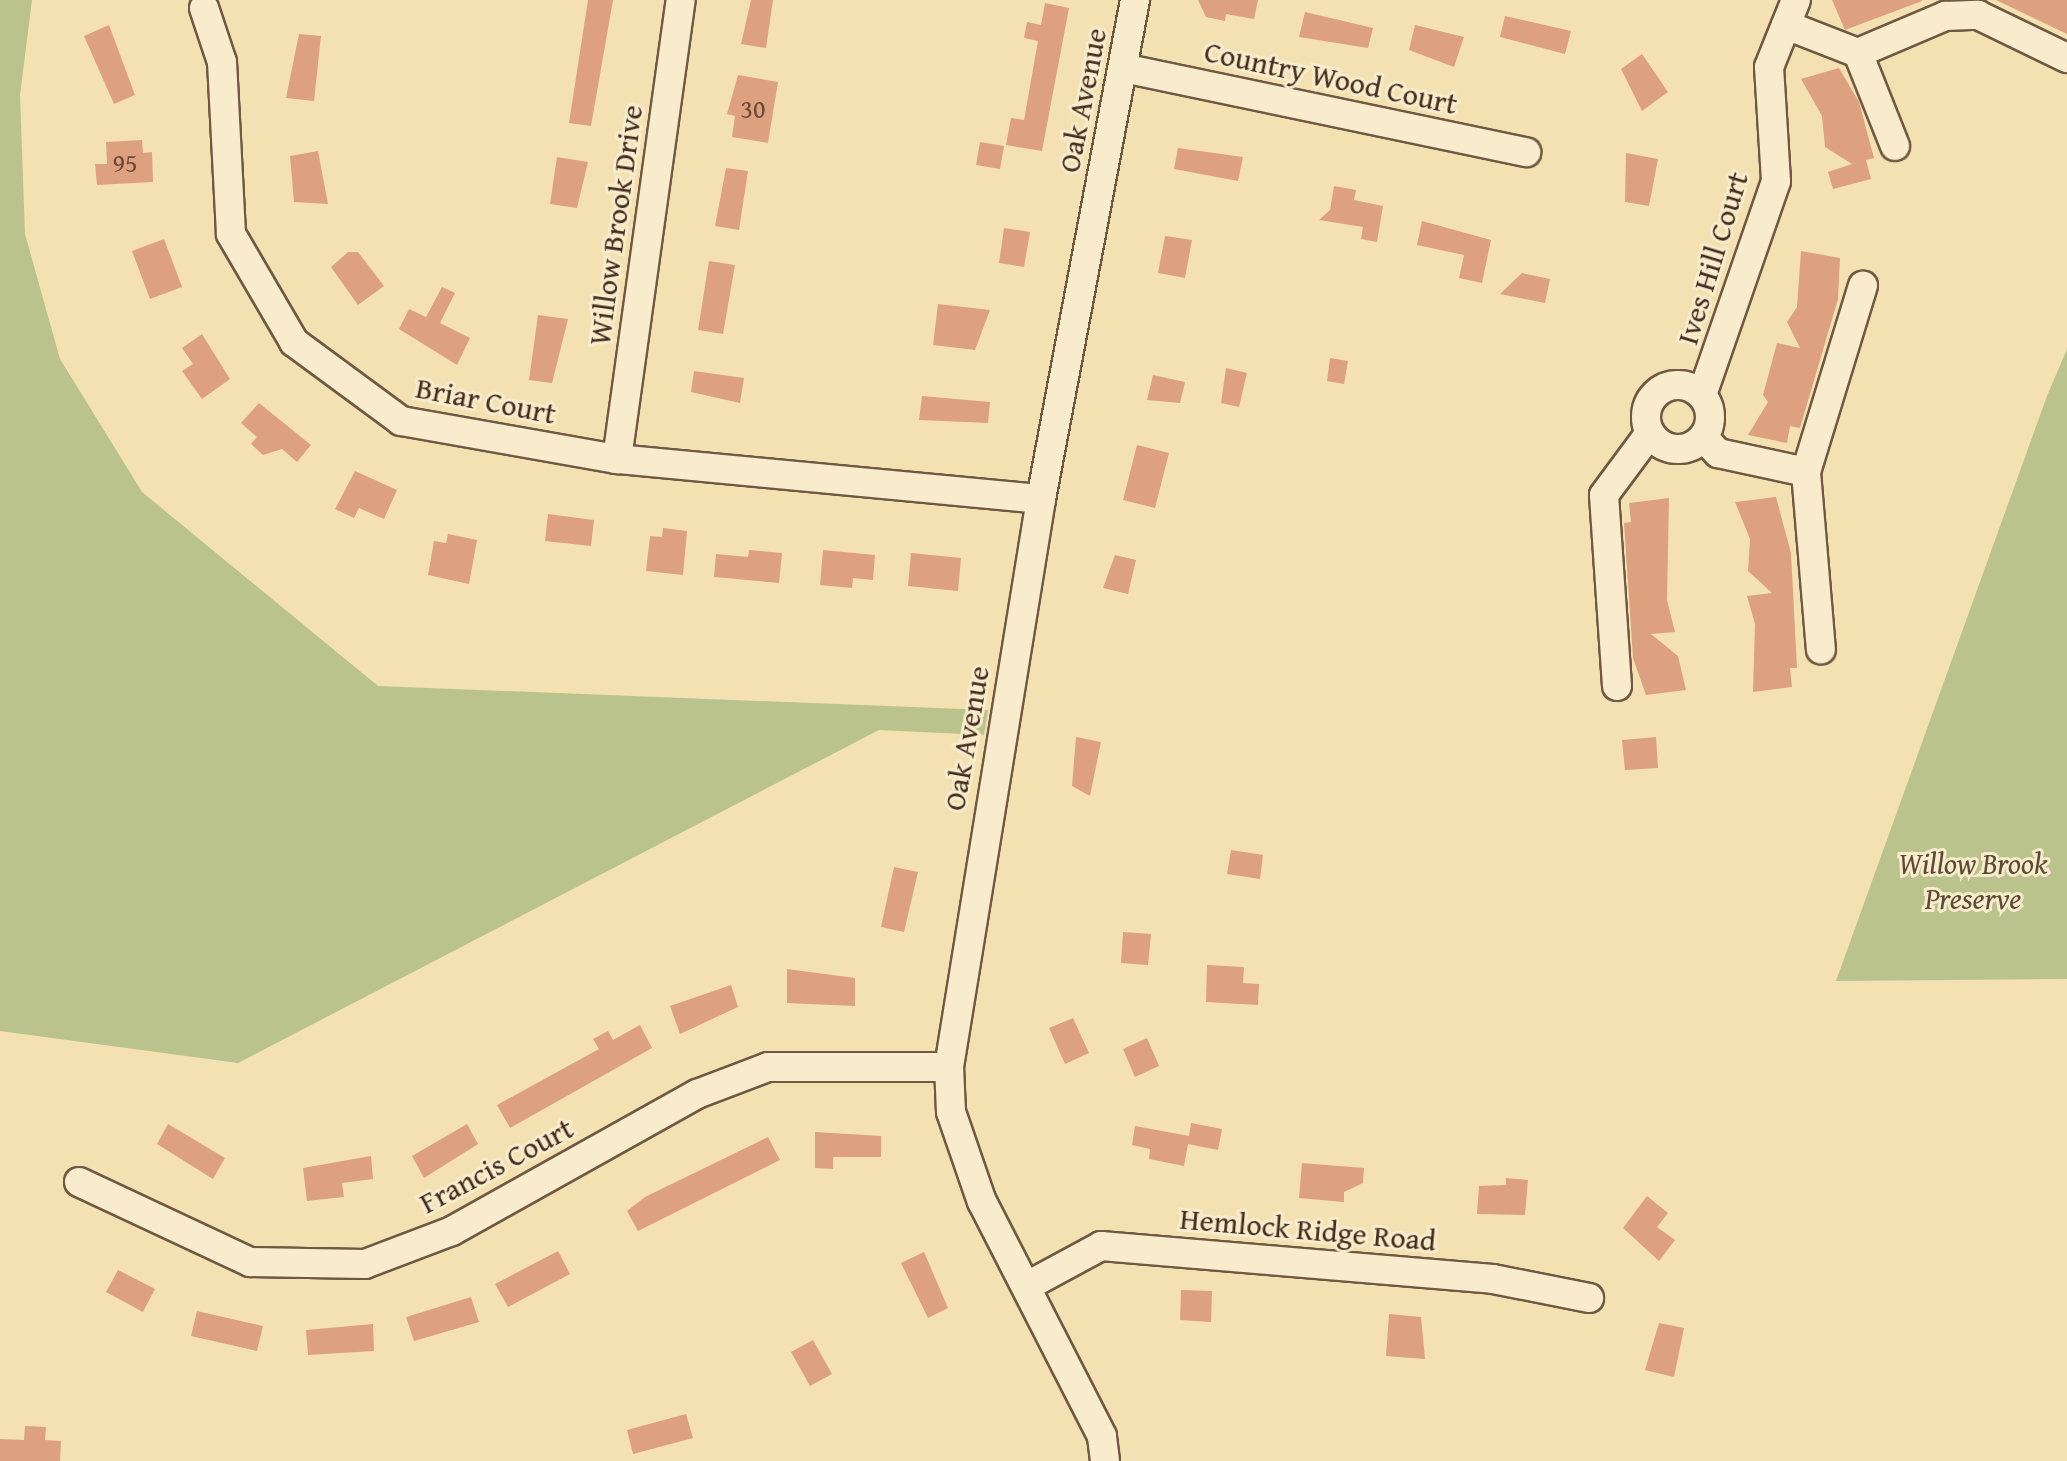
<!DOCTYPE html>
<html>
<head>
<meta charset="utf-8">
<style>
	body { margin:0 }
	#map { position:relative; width:2067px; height:1461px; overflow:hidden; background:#f4e1b1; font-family:"Gentium Book Plus",serif }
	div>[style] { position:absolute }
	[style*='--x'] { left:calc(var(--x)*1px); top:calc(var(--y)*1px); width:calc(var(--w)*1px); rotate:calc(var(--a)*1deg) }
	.green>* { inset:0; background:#bbc38c }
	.building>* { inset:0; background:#dda17f }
	.roads { filter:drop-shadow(2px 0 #6f5943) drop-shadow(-2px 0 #6f5943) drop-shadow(0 2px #6f5943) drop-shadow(0 -2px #6f5943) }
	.minor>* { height:28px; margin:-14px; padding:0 14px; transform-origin:14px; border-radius:14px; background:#f8eccc }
	.minor>.ring { margin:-14px; padding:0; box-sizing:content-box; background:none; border:28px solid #f8eccc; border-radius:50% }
	span { translate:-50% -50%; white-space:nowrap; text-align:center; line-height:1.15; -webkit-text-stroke:6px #f8eccc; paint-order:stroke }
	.number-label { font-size:26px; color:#6a4936 }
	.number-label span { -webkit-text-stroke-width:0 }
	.street-label { font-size:30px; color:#432c1e }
	.park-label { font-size:30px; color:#5b4a34; font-style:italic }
</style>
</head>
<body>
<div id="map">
	<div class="green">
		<i style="clip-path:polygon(0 0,32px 0,20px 95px,25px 234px,60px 359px,142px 492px,378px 686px,988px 710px,984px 735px,879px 730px,238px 1063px,0 1031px)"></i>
		<i style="clip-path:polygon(2067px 349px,2067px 979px,1836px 981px,2047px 396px)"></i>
	</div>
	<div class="building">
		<i style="clip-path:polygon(588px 0,613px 0,591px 126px,569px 123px)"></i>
		<i style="clip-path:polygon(751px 0,773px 0,766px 48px,741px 44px)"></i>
		<i style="clip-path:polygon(1198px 0,1258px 0,1254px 19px,1226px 14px,1225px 21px,1206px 17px)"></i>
		<i style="clip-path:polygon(1832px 0,1922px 0,1922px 1px,1845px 30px)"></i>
		<i style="clip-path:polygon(1996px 0,2067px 0,2067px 34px)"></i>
		<i style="clip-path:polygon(1045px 3px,1069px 8px,1042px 151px,1006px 145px,1011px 118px,1024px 120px,1038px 41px,1024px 38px,1027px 22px,1041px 25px)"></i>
		<i style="clip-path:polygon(1305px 12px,1373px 28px,1368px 48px,1299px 37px)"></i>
		<i style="clip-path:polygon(1505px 16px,1571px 31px,1565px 54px,1500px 37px)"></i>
		<i style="clip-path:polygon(109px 25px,135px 95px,114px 104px,84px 36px)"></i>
		<i style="clip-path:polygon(1415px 25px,1464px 37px,1454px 67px,1409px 50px)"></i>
		<i style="clip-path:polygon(299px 34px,321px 36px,314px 101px,286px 98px)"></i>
		<i style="clip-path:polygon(1642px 54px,1668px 92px,1642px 111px,1621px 69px)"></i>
		<i style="clip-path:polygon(1839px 68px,1859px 102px,1874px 158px,1866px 160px,1871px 179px,1833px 189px,1828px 172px,1852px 164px,1825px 147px,1822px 116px,1801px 79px)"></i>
		<i style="clip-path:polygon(738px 75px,778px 82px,768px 143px,732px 137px,735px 116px,727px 114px)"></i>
		<i style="clip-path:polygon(142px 140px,143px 153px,152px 152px,153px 182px,97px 185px,95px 164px,107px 164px,106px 142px)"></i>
		<i style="clip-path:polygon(980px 142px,1004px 146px,1000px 169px,976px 165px)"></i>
		<i style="clip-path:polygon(1178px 148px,1243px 157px,1238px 181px,1174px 169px)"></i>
		<i style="clip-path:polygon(318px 151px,328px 204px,294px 202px,290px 156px)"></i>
		<i style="clip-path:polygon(1626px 153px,1658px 159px,1649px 206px,1625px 202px)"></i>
		<i style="clip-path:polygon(557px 157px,588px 162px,577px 208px,550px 204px)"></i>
		<i style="clip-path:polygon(726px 168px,748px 171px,739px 230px,715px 226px)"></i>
		<i style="clip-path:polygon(1334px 186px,1356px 190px,1354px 200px,1383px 206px,1377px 242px,1361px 239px,1363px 227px,1319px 220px,1330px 210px)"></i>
		<i style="clip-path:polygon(1422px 221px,1491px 240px,1482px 283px,1459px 278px,1464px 255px,1417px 245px)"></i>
		<i style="clip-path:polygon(1004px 228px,1030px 232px,1024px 267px,999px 263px)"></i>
		<i style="clip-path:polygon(1165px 236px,1192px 240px,1185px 278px,1158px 273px)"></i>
		<i style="clip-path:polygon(164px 239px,182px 287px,150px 299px,132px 251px)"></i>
		<i style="clip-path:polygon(1801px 251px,1840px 258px,1838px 299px,1800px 428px,1790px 426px,1787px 443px,1748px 435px,1768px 402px,1763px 395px,1777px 343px,1800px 348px,1787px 322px,1797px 307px)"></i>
		<i style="clip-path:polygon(348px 252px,358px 252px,384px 286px,358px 305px,331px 267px)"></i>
		<i style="clip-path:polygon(709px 261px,735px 265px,723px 334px,698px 330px)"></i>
		<i style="clip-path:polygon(1522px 273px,1550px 279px,1545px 303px,1500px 294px)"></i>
		<i style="clip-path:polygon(442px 287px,455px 293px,440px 323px,470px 338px,457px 365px,399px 329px,409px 309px,426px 317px)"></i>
		<i style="clip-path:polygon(938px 304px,990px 310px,975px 350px,933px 345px)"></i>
		<i style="clip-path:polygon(538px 315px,568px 319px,552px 383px,529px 380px)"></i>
		<i style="clip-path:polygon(202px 334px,230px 379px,202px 399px,182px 371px,193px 364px,182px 348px)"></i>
		<i style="clip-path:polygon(1330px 358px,1348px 361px,1344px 384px,1327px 381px)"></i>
		<i style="clip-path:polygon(1226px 368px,1247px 373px,1239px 407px,1221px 403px)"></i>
		<i style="clip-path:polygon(694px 371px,744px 378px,740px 403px,691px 392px)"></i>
		<i style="clip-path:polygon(1153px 375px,1185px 382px,1180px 403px,1147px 400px)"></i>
		<i style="clip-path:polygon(922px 396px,990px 402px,988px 423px,919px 420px)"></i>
		<i style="clip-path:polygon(259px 403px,311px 445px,297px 462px,282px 449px,263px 455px,251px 444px,257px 437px,241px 423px)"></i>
		<i style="clip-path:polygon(1137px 445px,1169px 453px,1155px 508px,1123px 500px)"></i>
		<i style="clip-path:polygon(355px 471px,397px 490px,384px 519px,359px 508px,354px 518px,335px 509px)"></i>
		<i style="clip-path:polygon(1776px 497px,1791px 553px,1797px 668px,1790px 668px,1792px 687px,1753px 692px,1755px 624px,1747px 596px,1772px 593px,1748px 571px,1750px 539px,1735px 502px)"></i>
		<i style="clip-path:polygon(1669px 498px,1667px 600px,1675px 632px,1651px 634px,1678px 656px,1686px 690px,1646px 695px,1633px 658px,1624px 523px,1631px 522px,1629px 503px)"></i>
		<i style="clip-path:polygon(548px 514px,594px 520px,591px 546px,545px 541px)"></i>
		<i style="clip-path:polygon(663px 528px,687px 531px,683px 575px,646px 571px,650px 536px,662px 537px)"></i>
		<i style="clip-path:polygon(448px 534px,477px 540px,469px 584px,428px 575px,434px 541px,446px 543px)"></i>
		<i style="clip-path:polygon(749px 550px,782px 553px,779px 583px,714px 577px,716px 554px,748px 557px)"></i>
		<i style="clip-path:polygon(823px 550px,875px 555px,873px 580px,853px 578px,852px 588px,820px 585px)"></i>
		<i style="clip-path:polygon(911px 553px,961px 558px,958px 591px,908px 586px)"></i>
		<i style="clip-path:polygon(1115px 555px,1136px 560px,1128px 594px,1103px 588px)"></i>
		<i style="clip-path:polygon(1076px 737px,1101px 742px,1090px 796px,1072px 786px)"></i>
		<i style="clip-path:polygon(1656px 737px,1658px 768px,1625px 770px,1622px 740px)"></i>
		<i style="clip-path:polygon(1231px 850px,1263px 855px,1260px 879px,1227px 874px)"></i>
		<i style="clip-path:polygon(894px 867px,918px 872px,904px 932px,881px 927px)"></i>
		<i style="clip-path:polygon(1123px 932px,1151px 934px,1148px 965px,1121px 963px)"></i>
		<i style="clip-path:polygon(1207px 965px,1244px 967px,1243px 983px,1259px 984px,1258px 1005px,1206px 1002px)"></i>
		<i style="clip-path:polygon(787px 969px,855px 978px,855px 1006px,787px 1003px)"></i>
		<i style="clip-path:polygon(731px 985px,738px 1007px,680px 1034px,670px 1006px)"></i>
		<i style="clip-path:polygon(1073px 1018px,1089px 1053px,1065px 1064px,1049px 1028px)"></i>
		<i style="clip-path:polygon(640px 1025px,652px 1048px,510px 1128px,497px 1105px,599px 1049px,593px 1039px,608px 1031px,613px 1040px)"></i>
		<i style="clip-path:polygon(1147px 1038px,1159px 1066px,1135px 1077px,1123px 1049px)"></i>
		<i style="clip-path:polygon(1191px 1123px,1222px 1129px,1218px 1150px,1188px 1144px,1184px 1166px,1149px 1159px,1150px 1149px,1132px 1145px,1135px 1126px,1189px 1136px)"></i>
		<i style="clip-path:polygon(168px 1124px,225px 1158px,213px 1179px,157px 1144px)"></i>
		<i style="clip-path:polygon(467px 1124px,478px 1144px,424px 1178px,412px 1156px)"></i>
		<i style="clip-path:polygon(815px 1132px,881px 1136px,881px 1157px,833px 1157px,833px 1169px,815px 1168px)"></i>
		<i style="clip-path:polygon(768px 1137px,780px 1160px,638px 1231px,627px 1211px,645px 1197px)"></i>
		<i style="clip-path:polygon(371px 1156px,373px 1179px,342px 1183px,344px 1197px,307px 1201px,303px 1168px)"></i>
		<i style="clip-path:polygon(1302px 1163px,1364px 1168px,1363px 1183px,1344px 1192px,1344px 1202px,1299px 1198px)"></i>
		<i style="clip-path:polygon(1506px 1178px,1528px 1180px,1525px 1215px,1477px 1214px,1479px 1186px,1506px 1185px)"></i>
		<i style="clip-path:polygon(1647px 1196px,1668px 1213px,1657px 1227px,1675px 1240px,1659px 1261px,1623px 1228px)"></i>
		<i style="clip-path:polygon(558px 1251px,570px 1274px,508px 1307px,495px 1284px)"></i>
		<i style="clip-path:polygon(924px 1252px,948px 1308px,928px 1318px,901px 1263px)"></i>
		<i style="clip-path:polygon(118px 1270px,155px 1289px,143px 1312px,106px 1292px)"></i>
		<i style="clip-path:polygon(1181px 1290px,1212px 1291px,1211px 1322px,1180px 1320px)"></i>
		<i style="clip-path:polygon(471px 1297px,479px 1322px,414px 1341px,406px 1317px)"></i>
		<i style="clip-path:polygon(197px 1311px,263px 1326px,257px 1351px,191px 1336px)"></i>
		<i style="clip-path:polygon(1389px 1314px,1421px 1317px,1425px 1359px,1386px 1356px)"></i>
		<i style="clip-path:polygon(1659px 1323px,1684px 1328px,1674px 1377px,1645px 1370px)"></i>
		<i style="clip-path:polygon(373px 1324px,374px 1351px,308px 1355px,306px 1330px)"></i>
		<i style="clip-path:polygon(813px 1340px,832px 1374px,810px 1386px,791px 1352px)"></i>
		<i style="clip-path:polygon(686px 1414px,693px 1438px,633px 1454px,627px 1430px)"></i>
		<i style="clip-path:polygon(25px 1426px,46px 1427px,45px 1440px,61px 1441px,60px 1461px,0 1461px,0 1439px,24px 1440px)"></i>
	</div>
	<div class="roads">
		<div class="minor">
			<i style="--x:204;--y:8;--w:57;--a:71.6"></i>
			<i style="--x:222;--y:62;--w:172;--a:87"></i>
			<i style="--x:231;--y:234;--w:125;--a:59.7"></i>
			<i style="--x:294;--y:342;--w:133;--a:36.4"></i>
			<i style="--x:401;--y:421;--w:219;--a:10"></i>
			<i style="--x:617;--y:459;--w:426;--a:5.4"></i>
			<i style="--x:1786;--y:25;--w:77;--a:21.3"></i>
			<i style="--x:1858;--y:53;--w:95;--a:-23"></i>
			<i style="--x:1945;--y:16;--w:33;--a:-2"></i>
			<i style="--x:1978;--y:15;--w:99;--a:25.8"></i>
			<i style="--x:1858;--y:53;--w:100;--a:68.3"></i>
			<i style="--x:1123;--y:68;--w:412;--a:11.8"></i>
			<i class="ring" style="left:1646px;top:385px;width:36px;height:36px"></i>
			<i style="--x:1702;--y:395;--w:226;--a:-70.9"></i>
			<i style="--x:1776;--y:181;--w:114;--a:-93.5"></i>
			<i style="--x:1769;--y:67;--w:72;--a:-68.1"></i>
			<i style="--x:1704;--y:438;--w:21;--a:47"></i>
			<i style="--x:1718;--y:453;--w:90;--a:12.2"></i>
			<i style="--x:1806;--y:472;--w:195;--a:-73"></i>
			<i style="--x:617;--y:459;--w:463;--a:-82.1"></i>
			<i style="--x:1806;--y:472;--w:178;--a:85.2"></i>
			<i style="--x:1617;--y:686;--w:191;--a:-93.9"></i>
			<i style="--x:1604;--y:495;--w:77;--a:-53.4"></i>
			<i style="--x:79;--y:1182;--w:189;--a:25.1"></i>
			<i style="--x:250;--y:1262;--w:115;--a:1"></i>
			<i style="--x:365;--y:1264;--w:93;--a:-20.8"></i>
			<i style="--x:452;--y:1231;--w:281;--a:-29.2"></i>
			<i style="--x:697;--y:1094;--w:76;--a:-20.8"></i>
			<i style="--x:768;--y:1067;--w:181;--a:0"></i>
			<i style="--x:1029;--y:1285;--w:82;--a:-28.4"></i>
			<i style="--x:1101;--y:1246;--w:393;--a:4.8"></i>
			<i style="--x:1493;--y:1279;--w:98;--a:11.2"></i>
			<i style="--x:1105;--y:1461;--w:25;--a:-97"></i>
			<i style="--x:1102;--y:1436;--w:263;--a:-117.1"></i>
			<i style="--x:982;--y:1202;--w:95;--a:-109"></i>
			<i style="--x:951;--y:1112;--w:45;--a:-92.5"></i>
			<i style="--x:949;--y:1067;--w:575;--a:-80.8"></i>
			<i style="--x:1041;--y:499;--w:508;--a:-79.33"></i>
		</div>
	</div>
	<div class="number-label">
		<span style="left:753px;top:109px">30</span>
		<span style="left:125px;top:163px">95</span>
	</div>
	<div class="street-label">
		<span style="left:1331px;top:77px;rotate:12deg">Country Wood Court</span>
		<span style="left:1082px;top:100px;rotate:-79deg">Oak Avenue</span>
		<span style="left:615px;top:225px;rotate:-82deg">Willow Brook Drive</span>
		<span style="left:1712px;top:258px;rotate:-73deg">Ives Hill Court</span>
		<span style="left:486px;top:400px;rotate:11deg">Briar Court</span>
		<span style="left:966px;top:738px;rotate:-80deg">Oak Avenue</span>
		<span style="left:496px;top:1165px;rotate:-28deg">Francis Court</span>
		<span style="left:1308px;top:1229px;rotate:5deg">Hemlock Ridge Road</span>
	</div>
	<div class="park-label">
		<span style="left:1973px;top:880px">Willow Brook<br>Preserve</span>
	</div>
</div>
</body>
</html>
